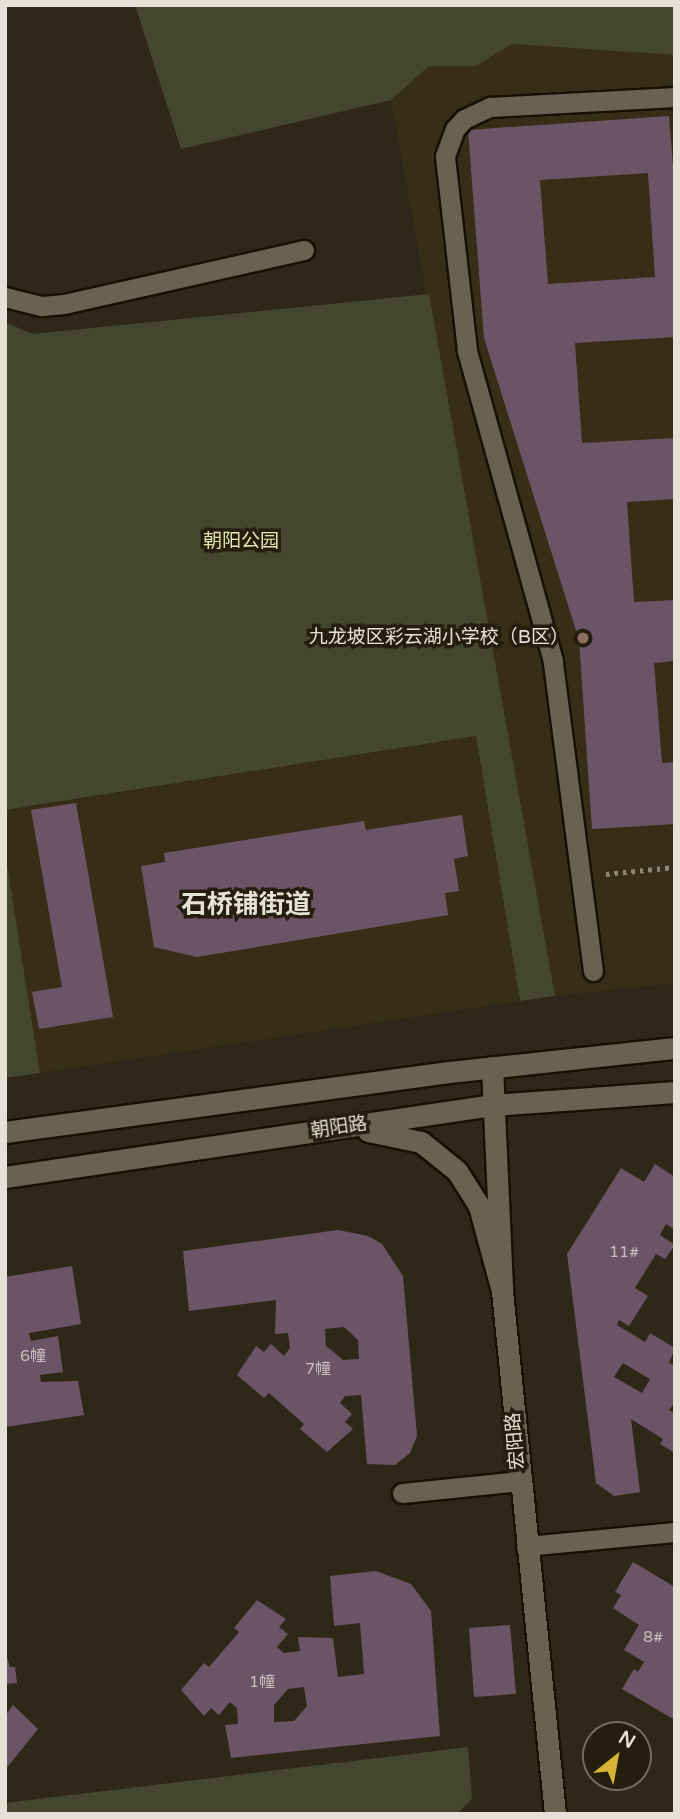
<!DOCTYPE html>
<html>
<head>
<meta charset="utf-8">
<style>
	body { margin:0 }
	#map { position:relative; width:680px; height:1819px; overflow:hidden; background:#2f2818; font-family:"Varela Round","Noto Sans SC",sans-serif }
	div>[style] { position:absolute }
	[style*='--x'] { left:calc(var(--x)*1px); top:calc(var(--y)*1px); width:calc(var(--w)*1px); rotate:calc(var(--a)*1deg) }
	.built>* { inset:0; background:#382d17 }
	.green>* { inset:0; background:#44462e }
	.building>* { inset:0; background:#6c5467 }
	.path>* { height:4.5px; margin-top:-2.25px; transform-origin:0; background:repeating-linear-gradient(90deg,#8c8679 0 3.5px,transparent 0 8.5px) }
	.roads { filter:drop-shadow(2px 0 #171003) drop-shadow(-2px 0 #171003) drop-shadow(0 2px #171003) drop-shadow(0 -2px #171003) }
	.service>* { height:19px; margin:-9.5px; padding:0 9.5px; transform-origin:9.5px; border-radius:9.5px; background:#6a6250 }
	.minor>* { height:21px; margin:-10.5px; padding:0 10.5px; transform-origin:10.5px; border-radius:10.5px; background:#6a6250 }
	.secondary>* { height:21px; margin:-10.5px; padding:0 10.5px; transform-origin:10.5px; border-radius:10.5px; background:#6a6250 }
	.dots>* { width:19px; height:19px; translate:-50% -50%; box-sizing:border-box; border:4px solid #251e0e; border-radius:50% }
	span { translate:-50% -50%; white-space:nowrap; text-align:center; line-height:1.15; -webkit-text-stroke:7px #251e0e; paint-order:stroke }
	.number-label { font-size:16px; color:#c8bebb }
	.number-label span { -webkit-text-stroke-width:0 }
	.park-label { font-size:19px; color:#e0e5ad }
	.poi-label { font-size:19px; color:#e6e1d7 }
	.right { translate:-100% -50%; text-align:right }
	.street-label { font-size:19px; color:#e6e1d7 }
	.district-label { font-size:26px; color:#e6e1d7; font-weight:700 }
	.frame { position:absolute; inset:0; border:7px solid #e6e1d7; pointer-events:none }
	.north { position:absolute; left:582px; top:1721px; width:70px; height:70px; box-sizing:border-box; background:#251e0e; border:2px solid #726c5e; border-radius:50%; rotate:31deg; font-size:19px; font-weight:700; line-height:28px; text-align:center; color:#e6e1d7 }
	.north::after { content:''; display:block; margin:auto; width:24px; height:32px; background:#d8b434; clip-path:polygon(50% 0,100% 100%,50% 72%,0 100%) }
</style>
</head>
<body>
<div id="map">
	<div class="built">
		<i style="clip-path:polygon(512px 44px,675px 55px,675px 983px,555px 996px,391px 100px,429px 66px,476px 66px)"></i>
		<i style="clip-path:polygon(476px 736px,520px 1001px,40px 1073px,5px 851px,5px 811px)"></i>
	</div>
	<div class="green">
		<i style="clip-path:polygon(135px 5px,675px 5px,675px 55px,512px 44px,476px 66px,429px 66px,391px 100px,181px 149px)"></i>
		<i style="clip-path:polygon(429px 294px,555px 996px,520px 1001px,476px 736px,5px 810px,5px 322px,32px 334px)"></i>
		<i style="clip-path:polygon(5px 851px,40px 1073px,5px 1078px)"></i>
		<i style="clip-path:polygon(468px 1747px,472px 1799px,457px 1814px,5px 1814px,5px 1803px)"></i>
	</div>
	<div class="building">
		<i style="clip-path:polygon(evenodd,669px 116px,675px 192px,675px 337px,575px 343px,582px 443px,675px 438px,675px 499px,627px 502px,634px 602px,675px 600px,675px 661px,654px 663px,662px 763px,675px 762px,675px 824px,592px 829px,579px 640px,484px 338px,468px 130px,669px 116px,648px 173px,655px 277px,548px 284px,540px 180px,648px 173px)"></i>
		<i style="clip-path:polygon(76px 803px,113px 1017px,39px 1029px,32px 992px,62px 987px,31px 810px)"></i>
		<i style="clip-path:polygon(462px 815px,468px 856px,454px 859px,459px 891px,445px 893px,448px 915px,197px 957px,154px 947px,141px 866px,165px 862px,164px 853px,364px 821px,366px 830px)"></i>
		<i style="clip-path:polygon(evenodd,655px 1164px,675px 1177px,675px 1230px,666px 1224px,660px 1235px,675px 1245px,665px 1259px,656px 1254px,635px 1288px,648px 1296px,629px 1326px,619px 1320px,617px 1325px,645px 1342px,650px 1333px,675px 1348px,669px 1363px,675px 1366px,675px 1402px,669px 1410px,675px 1414px,675px 1453px,660px 1444px,663px 1439px,631px 1419px,640px 1492px,614px 1496px,596px 1483px,567px 1254px,621px 1168px,644px 1182px,655px 1164px,623px 1363px,650px 1379px,642px 1393px,614px 1377px,623px 1363px)"></i>
		<i style="clip-path:polygon(evenodd,338px 1230px,368px 1236px,382px 1244px,403px 1276px,417px 1436px,410px 1453px,395px 1465px,367px 1464px,361px 1395px,345px 1396px,340px 1403px,352px 1414px,345px 1422px,353px 1429px,327px 1452px,300px 1429px,304px 1424px,269px 1393px,264px 1398px,237px 1375px,256px 1346px,264px 1352px,271px 1344px,284px 1356px,290px 1348px,288px 1333px,275px 1334px,276px 1300px,189px 1311px,183px 1251px,338px 1230px,344px 1327px,358px 1340px,359px 1359px,343px 1360px,326px 1346px,325px 1329px,344px 1327px)"></i>
		<i style="clip-path:polygon(72px 1266px,81px 1324px,29px 1333px,31px 1341px,58px 1336px,63px 1372px,40px 1375px,41px 1382px,78px 1381px,84px 1415px,5px 1427px,5px 1277px)"></i>
		<i style="clip-path:polygon(633px 1562px,675px 1587px,675px 1720px,622px 1689px,634px 1669px,638px 1672px,644px 1662px,624px 1650px,639px 1625px,613px 1608px,621px 1595px,615px 1592px)"></i>
		<i style="clip-path:polygon(evenodd,376px 1571px,411px 1584px,431px 1611px,440px 1736px,231px 1758px,225px 1725px,238px 1724px,237px 1708px,230px 1702px,219px 1715px,211px 1708px,204px 1716px,181px 1690px,204px 1663px,209px 1667px,239px 1632px,234px 1628px,257px 1600px,286px 1619px,279px 1627px,288px 1634px,277px 1647px,284px 1653px,300px 1651px,298px 1637px,333px 1638px,338px 1677px,364px 1674px,360px 1623px,334px 1626px,330px 1576px,376px 1571px,304px 1687px,307px 1706px,294px 1721px,274px 1722px,274px 1705px,288px 1689px,304px 1687px)"></i>
		<i style="clip-path:polygon(510px 1625px,516px 1694px,474px 1697px,469px 1628px)"></i>
		<i style="clip-path:polygon(5px 1650px,10px 1667px,15px 1667px,17px 1683px,5px 1684px)"></i>
		<i style="clip-path:polygon(13px 1705px,38px 1729px,5px 1770px,5px 1716px)"></i>
	</div>
	<div class="path">
		<i style="--x:606;--y:874;--w:69;--a:-5.8"></i>
	</div>
	<div class="roads">
		<div class="service">
			<i style="--x:5;--y:297;--w:38;--a:14"></i>
			<i style="--x:42;--y:306;--w:22;--a:-5"></i>
			<i style="--x:64;--y:304;--w:246;--a:-12.7"></i>
			<i style="--x:593;--y:971;--w:313;--a:-97.4"></i>
			<i style="--x:553;--y:661;--w:323;--a:-105.5"></i>
			<i style="--x:467;--y:350;--w:195;--a:-96.5"></i>
			<i style="--x:445;--y:156;--w:29;--a:-70"></i>
			<i style="--x:455;--y:129;--w:13;--a:-48"></i>
			<i style="--x:464;--y:119;--w:29;--a:-25"></i>
			<i style="--x:490;--y:107;--w:185;--a:-3.1"></i>
			<i style="--x:402;--y:1493;--w:119;--a:-5.8"></i>
			<i style="--x:526;--y:1546;--w:150;--a:-5.4"></i>
		</div>
		<div class="minor">
			<i style="--x:492;--y:1067;--w:224;--a:87.4"></i>
			<i style="--x:502;--y:1291;--w:526;--a:84.21"></i>
		</div>
		<div class="secondary">
			<i style="--x:368;--y:1131;--w:54;--a:11.7"></i>
			<i style="--x:421;--y:1142;--w:46;--a:38.9"></i>
			<i style="--x:457;--y:1171;--w:41;--a:57.8"></i>
			<i style="--x:479;--y:1206;--w:88;--a:74.9"></i>
			<i style="--x:5;--y:1132;--w:448;--a:-7.7"></i>
			<i style="--x:449;--y:1072;--w:227;--a:-6.1"></i>
			<i style="--x:5;--y:1177;--w:492;--a:-8.4"></i>
			<i style="--x:492;--y:1105;--w:183;--a:-4.1"></i>
		</div>
	</div>
	<div class="dots">
		<i style="left:583px;top:638px;background:#8d6e63"></i>
	</div>
	<div class="number-label">
		<span style="left:624px;top:1252px">11#</span>
		<span style="left:33px;top:1356px">6幢</span>
		<span style="left:318px;top:1369px">7幢</span>
		<span style="left:653px;top:1637px">8#</span>
		<span style="left:262px;top:1682px">1幢</span>
	</div>
	<div class="park-label">
		<span style="left:241px;top:542px">朝阳公园</span>
	</div>
	<div class="poi-label">
		<span class="right" style="left:569px;top:638px">九龙坡区彩云湖小学校（B区）</span>
	</div>
	<div class="street-label">
		<span style="left:339px;top:1128px;rotate:-8deg">朝阳路</span>
		<span style="left:516px;top:1441px;rotate:-95deg">宏阳路</span>
	</div>
	<div class="district-label">
		<span style="left:246px;top:905px">石桥铺街道</span>
	</div>
	<div class="frame"></div>
	<div class="north">N</div>
</div>
</body>
</html>
